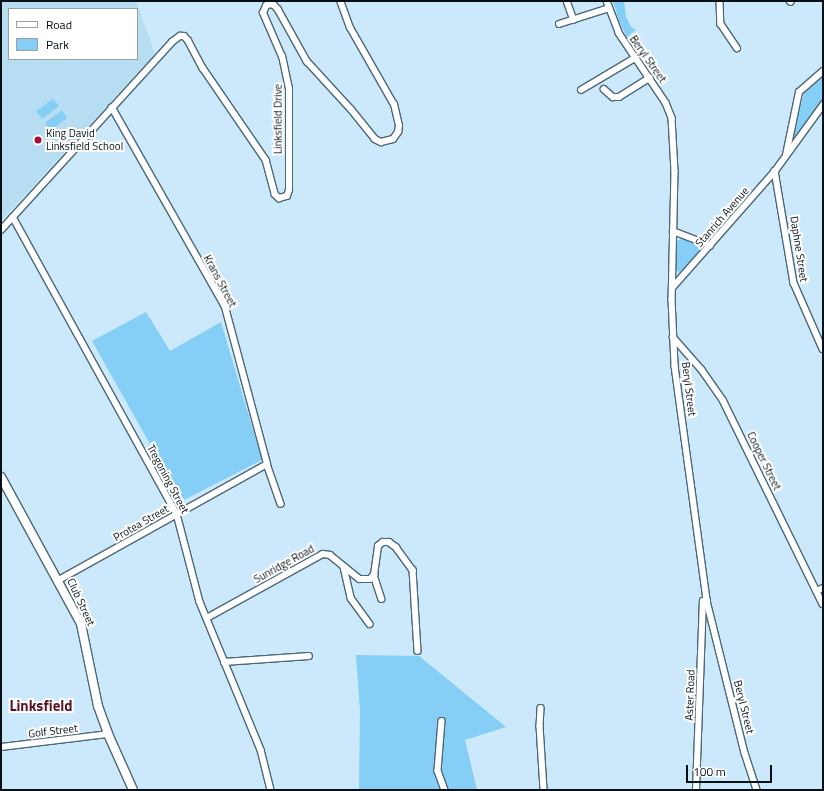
<!DOCTYPE html>
<html>
<head>
<meta charset="utf-8">
<style>
	body { margin:0 }
	#map { position:relative; width:824px; height:791px; overflow:hidden; background:#cbe9fb; font-family:"Titillium Web",sans-serif }
	div>[style] { position:absolute }
	[style*='--x'] { left:calc(var(--x)*1px); top:calc(var(--y)*1px); width:calc(var(--w)*1px); rotate:calc(var(--a)*1deg) }
	.built>* { inset:0; background:#b7ddf2 }
	.green>* { inset:0; background:#85cef6 }
	.roads { filter:drop-shadow(1px 0 #4c6776) drop-shadow(-1px 0 #4c6776) drop-shadow(0 1px #4c6776) drop-shadow(0 -1px #4c6776) }
	.minor>* { height:5.5px; margin:-2.75px; padding:0 2.75px; transform-origin:2.75px; border-radius:2.75px; background:#fff }
	.secondary>* { height:8px; margin:-4px; padding:0 4px; transform-origin:4px; border-radius:4px; background:#fff }
	.dots>* { width:11px; height:11px; translate:-50% -50%; box-sizing:border-box; border:2px solid #fff; border-radius:50% }
	span { translate:-50% -50%; white-space:nowrap; text-align:center; line-height:1.15; -webkit-text-stroke:4px #fff; paint-order:stroke }
	.street-label { font-size:11px; color:#061016 }
	.poi-label { font-size:11px; color:#061016 }
	.left { translate:0 -50%; text-align:left }
	.district-label { font-size:15px; color:#581322; font-weight:700 }
	.frame { position:absolute; inset:0; border:2px solid #061016; pointer-events:none }
	.legend { position:absolute; left:8px; top:8px; width:130px; height:52px; box-sizing:border-box; background:#fff; border:1px solid #9b9fa2; margin:0; padding:5px 7px; list-style:none; font-size:12px; color:#061016 }
	.legend li { display:flex; align-items:center; gap:8px; height:20px }
	.legend b { width:20px; border:1px solid #9b9fa2 }
	.scale { position:absolute; left:686px; top:765px; width:86px; height:18px; box-sizing:border-box; border:2px solid #061016; border-top:0; padding-left:5px; font-size:12px; line-height:14px; white-space:nowrap; color:#061016; -webkit-text-stroke:3px #fff; paint-order:stroke }
</style>
</head>
<body>
<div id="map">
	<div class="built">
		<i style="clip-path:polygon(evenodd,1px 1px,136px 1px,155px 54px,1px 221px,1px 1px,9px 9px,137px 9px,137px 59px,9px 59px,9px 9px)"></i>
	</div>
	<div class="green">
		<i style="clip-path:polygon(613px 1px,624px 1px,626px 17px,631px 27px,636px 30px,627px 37px,619px 21px)"></i>
		<i style="clip-path:polygon(823px 76px,823px 101px,796px 138px,793px 135px,804px 93px)"></i>
		<i style="clip-path:polygon(53px 99px,59px 106px,42px 119px,36px 111px)"></i>
		<i style="clip-path:polygon(62px 110px,67px 118px,51px 130px,45px 123px)"></i>
		<i style="clip-path:polygon(684px 239px,697px 245px,699px 252px,684px 270px,679px 273px,676px 269px,676px 245px,677px 240px)"></i>
		<i style="clip-path:polygon(146px 312px,170px 351px,221px 322px,262px 460px,182px 501px,92px 341px)"></i>
		<i style="clip-path:polygon(356px 655px,419px 656px,506px 727px,465px 740px,477px 790px,359px 790px,360px 711px)"></i>
	</div>
	<div class="roads">
		<div class="minor">
			<i style="--x:567;--y:1;--w:20;--a:70"></i>
			<i style="--x:607;--y:1;--w:34;--a:69"></i>
			<i style="--x:619;--y:33;--w:84;--a:56.1"></i>
			<i style="--x:666;--y:103;--w:16;--a:68"></i>
			<i style="--x:672;--y:118;--w:53;--a:86.8"></i>
			<i style="--x:675;--y:171;--w:128;--a:91.3"></i>
			<i style="--x:672;--y:299;--w:67;--a:87.4"></i>
			<i style="--x:675;--y:366;--w:237;--a:82.2"></i>
			<i style="--x:707;--y:601;--w:157;--a:76"></i>
			<i style="--x:745;--y:753;--w:39;--a:72"></i>
			<i style="--x:720;--y:1;--w:23;--a:88"></i>
			<i style="--x:721;--y:24;--w:29;--a:56"></i>
			<i style="--x:790;--y:1;--w:1;--a:45"></i>
			<i style="--x:559;--y:24;--w:52;--a:-17.7"></i>
			<i style="--x:604;--y:89;--w:12;--a:42"></i>
			<i style="--x:613;--y:97;--w:6;--a:0"></i>
			<i style="--x:619;--y:97;--w:36;--a:-32"></i>
			<i style="--x:581;--y:90;--w:63;--a:-30.7"></i>
			<i style="--x:786;--y:155;--w:64;--a:-78.3"></i>
			<i style="--x:799;--y:92;--w:32;--a:-41"></i>
			<i style="--x:775;--y:171;--w:114;--a:80.4"></i>
			<i style="--x:794;--y:283;--w:72;--a:66.3"></i>
			<i style="--x:13;--y:217;--w:339;--a:61.1"></i>
			<i style="--x:177;--y:514;--w:91;--a:75.4"></i>
			<i style="--x:200;--y:602;--w:160;--a:67.6"></i>
			<i style="--x:261;--y:750;--w:41;--a:76"></i>
			<i style="--x:1;--y:230;--w:254;--a:-47.7"></i>
			<i style="--x:172;--y:42;--w:10;--a:-37"></i>
			<i style="--x:180;--y:36;--w:4;--a:0"></i>
			<i style="--x:184;--y:36;--w:6;--a:45"></i>
			<i style="--x:188;--y:40;--w:32;--a:62"></i>
			<i style="--x:203;--y:68;--w:112;--a:55.6"></i>
			<i style="--x:266;--y:160;--w:35;--a:75"></i>
			<i style="--x:275;--y:194;--w:6;--a:45"></i>
			<i style="--x:279;--y:198;--w:8;--a:-14"></i>
			<i style="--x:287;--y:196;--w:6;--a:-72"></i>
			<i style="--x:289;--y:190;--w:101;--a:-90"></i>
			<i style="--x:289;--y:89;--w:33;--a:-102"></i>
			<i style="--x:282;--y:57;--w:48;--a:-113.4"></i>
			<i style="--x:263;--y:13;--w:8;--a:-67"></i>
			<i style="--x:266;--y:6;--w:4;--a:-27"></i>
			<i style="--x:270;--y:4;--w:4;--a:14"></i>
			<i style="--x:274;--y:5;--w:6;--a:45"></i>
			<i style="--x:278;--y:9;--w:60;--a:60.9"></i>
			<i style="--x:307;--y:61;--w:65;--a:47.5"></i>
			<i style="--x:351;--y:109;--w:38;--a:51"></i>
			<i style="--x:375;--y:139;--w:7;--a:27"></i>
			<i style="--x:381;--y:142;--w:12;--a:-14"></i>
			<i style="--x:393;--y:139;--w:9;--a:-54"></i>
			<i style="--x:398;--y:132;--w:6;--a:-81"></i>
			<i style="--x:399;--y:126;--w:22;--a:-103"></i>
			<i style="--x:394;--y:105;--w:89;--a:-119.7"></i>
			<i style="--x:350;--y:28;--w:29;--a:-110"></i>
			<i style="--x:673;--y:231;--w:40;--a:21"></i>
			<i style="--x:672;--y:288;--w:156;--a:-48.6"></i>
			<i style="--x:775;--y:171;--w:82;--a:-54"></i>
			<i style="--x:673;--y:337;--w:44;--a:48.7"></i>
			<i style="--x:702;--y:370;--w:37;--a:55"></i>
			<i style="--x:723;--y:400;--w:227;--a:63.9"></i>
			<i style="--x:267;--y:464;--w:42;--a:70.7"></i>
			<i style="--x:344;--y:567;--w:32;--a:77"></i>
			<i style="--x:351;--y:598;--w:32;--a:54"></i>
			<i style="--x:374;--y:575;--w:25;--a:72"></i>
			<i style="--x:59;--y:580;--w:238;--a:-29.1"></i>
			<i style="--x:267;--y:464;--w:163;--a:-105"></i>
			<i style="--x:225;--y:307;--w:229;--a:-119.6"></i>
			<i style="--x:816;--y:591;--w:8;--a:-23"></i>
			<i style="--x:207;--y:618;--w:132;--a:-28.9"></i>
			<i style="--x:323;--y:554;--w:7;--a:8"></i>
			<i style="--x:330;--y:555;--w:38;--a:39"></i>
			<i style="--x:360;--y:579;--w:10;--a:0"></i>
			<i style="--x:370;--y:579;--w:6;--a:-45"></i>
			<i style="--x:374;--y:575;--w:29;--a:-82"></i>
			<i style="--x:378;--y:546;--w:6;--a:-39"></i>
			<i style="--x:383;--y:542;--w:6;--a:0"></i>
			<i style="--x:389;--y:542;--w:9;--a:36"></i>
			<i style="--x:396;--y:547;--w:29;--a:54"></i>
			<i style="--x:413;--y:570;--w:81;--a:86.5"></i>
			<i style="--x:224;--y:662;--w:85;--a:-4"></i>
			<i style="--x:541;--y:708;--w:18;--a:93"></i>
			<i style="--x:540;--y:726;--w:64;--a:86.4"></i>
			<i style="--x:442;--y:721;--w:50;--a:94.6"></i>
			<i style="--x:438;--y:771;--w:20;--a:70"></i>
			<i style="--x:1;--y:747;--w:108;--a:-6.9"></i>
			<i style="--x:696;--y:790;--w:189;--a:-87.9"></i>
			<i style="--x:703;--y:601;--w:4;--a:0"></i>
		</div>
		<div class="secondary">
			<i style="--x:1;--y:477;--w:167;--a:61.4"></i>
			<i style="--x:81;--y:624;--w:84;--a:78.3"></i>
			<i style="--x:98;--y:706;--w:30;--a:70"></i>
			<i style="--x:108;--y:734;--w:61;--a:65.9"></i>
		</div>
	</div>
	<div class="dots">
		<i style="left:38px;top:140px;background:#a70f3f"></i>
	</div>
	<div class="street-label">
		<span style="left:648px;top:59px;rotate:55deg">Beryl Street</span>
		<span style="left:278px;top:119px;rotate:-90deg">Linksfield Drive</span>
		<span style="left:722px;top:217px;rotate:-49deg">Stanrich Avenue</span>
		<span style="left:799px;top:249px;rotate:81deg">Daphne Street</span>
		<span style="left:220px;top:281px;rotate:62deg">Krans Street</span>
		<span style="left:689px;top:389px;rotate:83deg">Beryl Street</span>
		<span style="left:764px;top:461px;rotate:64deg">Cooper Street</span>
		<span style="left:168px;top:479px;rotate:62deg">Tregoning Street</span>
		<span style="left:141px;top:523px;rotate:-30deg">Protea Street</span>
		<span style="left:284px;top:564px;rotate:-29deg">Sunridge Road</span>
		<span style="left:81px;top:602px;rotate:65deg">Club Street</span>
		<span style="left:690px;top:695px;rotate:-88deg">Aster Road</span>
		<span style="left:744px;top:707px;rotate:76deg">Beryl Street</span>
		<span style="left:53px;top:731px;rotate:-7deg">Golf Street</span>
	</div>
	<div class="poi-label">
		<span class="left" style="left:46px;top:140px">King David<br>Linksfield School</span>
	</div>
	<div class="district-label">
		<span style="left:41px;top:706px">Linksfield</span>
	</div>
	<div class="frame"></div>
	<ul class="legend">
	<li><b style="height:5px;background:#fff"></b>Road</li>
	<li><b style="height:11px;background:#85cef6"></b>Park</li>
	</ul>
	<div class="scale">100 m</div>
</div>
</body>
</html>
